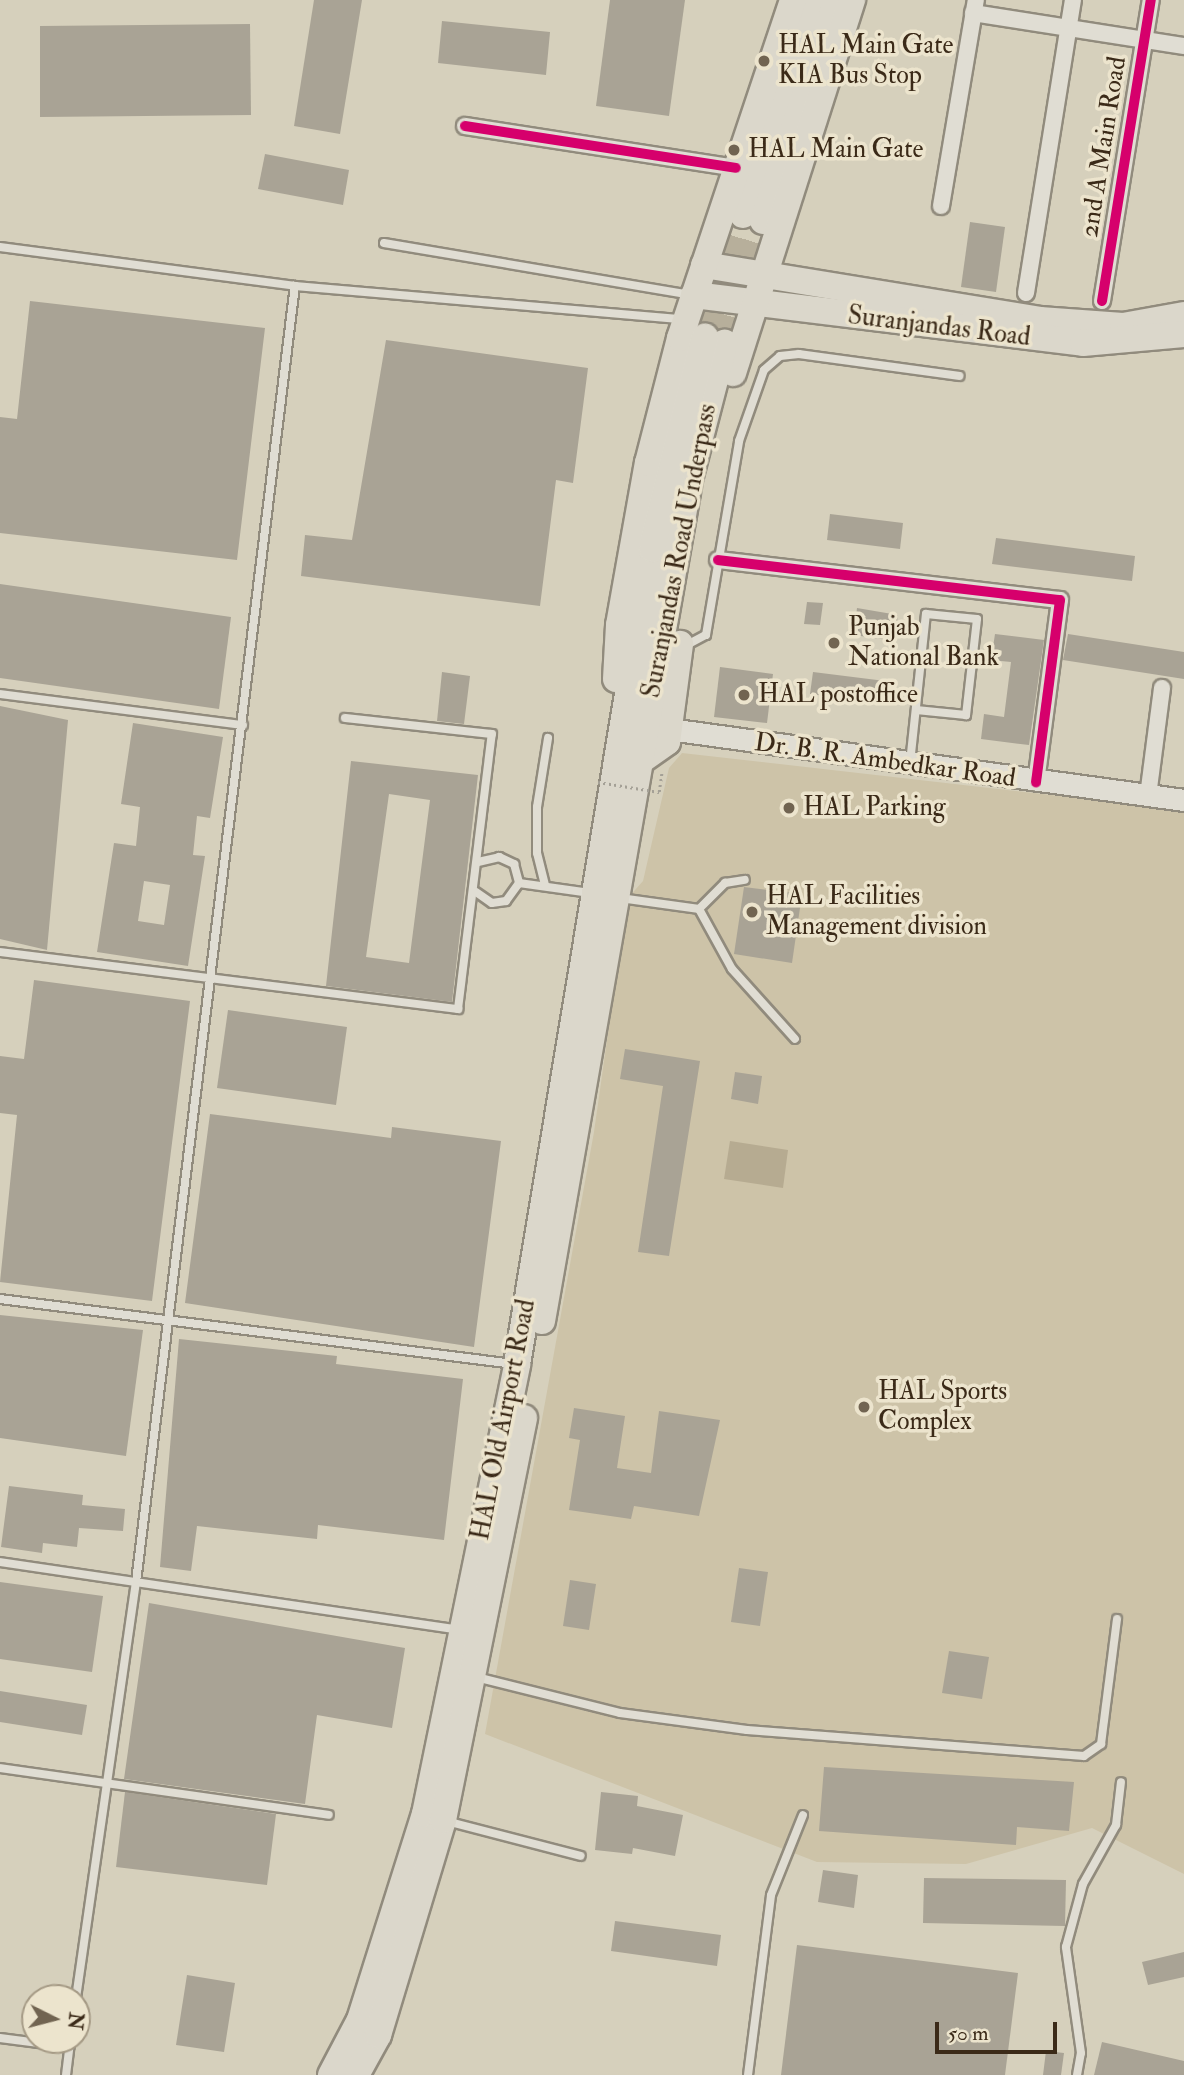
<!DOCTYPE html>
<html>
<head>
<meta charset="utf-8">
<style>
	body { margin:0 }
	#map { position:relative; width:1184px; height:2075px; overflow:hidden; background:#d6d0bc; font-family:"IM FELL Double Pica",serif }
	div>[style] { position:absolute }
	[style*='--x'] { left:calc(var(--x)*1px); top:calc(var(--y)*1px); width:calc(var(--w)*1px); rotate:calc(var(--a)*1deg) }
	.green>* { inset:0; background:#cdc3a8 }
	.water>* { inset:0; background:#b6ab91 }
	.building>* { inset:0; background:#a9a395 }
	.primary-tunnel>* { height:26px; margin-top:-13px; transform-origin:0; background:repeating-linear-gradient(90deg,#b7af9b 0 26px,transparent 0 39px) }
	.path>* { height:2.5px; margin-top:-1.25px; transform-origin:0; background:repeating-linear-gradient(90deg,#a4a096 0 2px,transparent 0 5.5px) }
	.roads { filter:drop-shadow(2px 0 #918b7d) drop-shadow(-2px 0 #918b7d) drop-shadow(0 2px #918b7d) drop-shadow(0 -2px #918b7d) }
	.service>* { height:8px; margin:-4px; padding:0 4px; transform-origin:4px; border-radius:4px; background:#e0ddd3 }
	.minor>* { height:16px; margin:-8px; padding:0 8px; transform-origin:8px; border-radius:8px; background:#e0ddd3 }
	.tertiary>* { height:21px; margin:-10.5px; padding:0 10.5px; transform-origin:10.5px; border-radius:10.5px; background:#e0ddd3 }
	.primary>* { height:26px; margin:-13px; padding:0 13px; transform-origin:13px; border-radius:13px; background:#dbd7cb }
	.path-bridge>* { height:2.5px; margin-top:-1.25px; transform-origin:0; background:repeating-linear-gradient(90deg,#a4a096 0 2px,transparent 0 5.5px) }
	.cycleway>* { height:10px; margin:-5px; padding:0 5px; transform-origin:5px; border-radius:5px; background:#d6006c }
	.dots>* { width:19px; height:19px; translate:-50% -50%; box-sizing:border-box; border:4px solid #ece4cd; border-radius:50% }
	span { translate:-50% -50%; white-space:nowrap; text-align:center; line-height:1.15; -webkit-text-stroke:7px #ece4cd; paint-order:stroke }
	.poi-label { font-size:26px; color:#3b2a18 }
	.left { translate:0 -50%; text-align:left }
	.street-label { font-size:26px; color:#3b2a18 }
	.north { position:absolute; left:21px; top:1984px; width:70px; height:70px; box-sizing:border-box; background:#ece4cd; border:2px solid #a59a85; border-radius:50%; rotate:96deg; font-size:19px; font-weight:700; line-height:28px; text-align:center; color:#3b2a18 }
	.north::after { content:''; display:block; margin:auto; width:24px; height:32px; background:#716451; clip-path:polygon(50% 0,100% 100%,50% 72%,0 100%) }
	.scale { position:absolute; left:935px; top:2022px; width:122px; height:32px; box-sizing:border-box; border:4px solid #3b2a18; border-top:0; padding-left:9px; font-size:21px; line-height:24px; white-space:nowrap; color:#3b2a18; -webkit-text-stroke:5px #ece4cd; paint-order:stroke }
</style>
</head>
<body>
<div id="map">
	<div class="green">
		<i style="clip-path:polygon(682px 753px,1184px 810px,1184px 1874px,1092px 1828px,966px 1864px,817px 1862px,485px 1734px,594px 1132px,627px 899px,643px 881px,669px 768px)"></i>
	</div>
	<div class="water">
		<i style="clip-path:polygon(730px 1141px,788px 1150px,783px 1188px,724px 1179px)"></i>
	</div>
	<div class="building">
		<i style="clip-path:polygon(314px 0,362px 0,340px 134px,294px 126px)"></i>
		<i style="clip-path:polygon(610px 0,685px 0,669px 116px,596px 106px)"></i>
		<i style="clip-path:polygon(442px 21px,550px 32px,546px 75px,438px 63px)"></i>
		<i style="clip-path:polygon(250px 24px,251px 115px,40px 117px,40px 26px)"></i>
		<i style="clip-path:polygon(265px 154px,349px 170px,343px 205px,258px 189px)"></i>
		<i style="clip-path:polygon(970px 222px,1005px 227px,996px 292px,961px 287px)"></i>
		<i style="clip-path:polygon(30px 301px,265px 328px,237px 560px,0 533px,0 417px,17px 419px)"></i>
		<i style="clip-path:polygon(386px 340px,588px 368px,573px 483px,556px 480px,540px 606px,301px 576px,305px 535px,352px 540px)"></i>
		<i style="clip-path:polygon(830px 514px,903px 523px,900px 549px,827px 540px)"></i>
		<i style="clip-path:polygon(996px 538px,1135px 556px,1132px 581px,992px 564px)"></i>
		<i style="clip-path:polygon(0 584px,231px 617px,219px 709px,0 678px)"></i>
		<i style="clip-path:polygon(807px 602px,823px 603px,820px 625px,804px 624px)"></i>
		<i style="clip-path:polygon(857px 608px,898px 615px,894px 641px,854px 635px)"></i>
		<i style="clip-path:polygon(995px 634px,1044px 640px,1029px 745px,981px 739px,984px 714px,1004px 717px,1011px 662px,991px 660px)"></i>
		<i style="clip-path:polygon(1068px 634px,1184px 652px,1184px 679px,1063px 660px)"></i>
		<i style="clip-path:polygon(720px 667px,773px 674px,767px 723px,714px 717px)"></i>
		<i style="clip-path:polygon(442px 672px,470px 676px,464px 724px,437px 721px)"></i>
		<i style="clip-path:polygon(813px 672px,885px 681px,882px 704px,810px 694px)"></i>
		<i style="clip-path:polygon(0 706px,68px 720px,47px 950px,0 939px)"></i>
		<i style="clip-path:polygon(evenodd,133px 723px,223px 737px,210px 818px,197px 816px,193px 855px,205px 856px,188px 966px,97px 952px,114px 843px,136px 846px,140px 807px,121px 804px,133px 723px,144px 881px,170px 885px,164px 925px,138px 921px,144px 881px)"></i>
		<i style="clip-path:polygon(evenodd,351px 761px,478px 775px,452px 1002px,326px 986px,351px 761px,389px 794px,430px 800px,409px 963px,366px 957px,389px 794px)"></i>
		<i style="clip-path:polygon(744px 887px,802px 894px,792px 963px,734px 954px)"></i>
		<i style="clip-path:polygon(34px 980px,190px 1001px,152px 1301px,0 1282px,17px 1115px,0 1113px,0 1056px,24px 1059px)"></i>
		<i style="clip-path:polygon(228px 1010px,347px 1027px,336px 1105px,217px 1088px)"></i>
		<i style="clip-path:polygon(625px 1049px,700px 1061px,669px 1256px,638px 1252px,663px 1086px,620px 1079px)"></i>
		<i style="clip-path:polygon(735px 1072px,762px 1076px,758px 1104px,731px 1099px)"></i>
		<i style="clip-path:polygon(210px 1114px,391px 1138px,392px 1127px,501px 1141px,474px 1347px,185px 1303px)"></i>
		<i style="clip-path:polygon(0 1315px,143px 1330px,126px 1456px,0 1438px)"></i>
		<i style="clip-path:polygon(179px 1339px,337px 1356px,336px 1364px,463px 1379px,444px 1540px,318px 1525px,317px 1539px,197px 1526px,191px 1571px,160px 1567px)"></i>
		<i style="clip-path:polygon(574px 1408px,625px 1416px,617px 1468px,651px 1473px,659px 1411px,720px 1420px,699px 1516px,634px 1506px,631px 1519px,569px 1510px,580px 1440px,569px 1438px)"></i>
		<i style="clip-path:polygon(9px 1486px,83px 1495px,82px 1505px,125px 1509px,123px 1531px,79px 1528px,77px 1547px,43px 1543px,42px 1553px,1px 1547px)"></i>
		<i style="clip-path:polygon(739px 1568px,768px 1572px,760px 1626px,731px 1622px)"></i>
		<i style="clip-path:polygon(570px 1580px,596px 1584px,589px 1630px,563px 1626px)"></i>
		<i style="clip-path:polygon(0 1582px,103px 1596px,92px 1672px,0 1659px)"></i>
		<i style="clip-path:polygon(149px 1603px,405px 1648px,392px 1728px,317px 1715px,305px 1804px,124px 1779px)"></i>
		<i style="clip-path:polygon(949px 1651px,989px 1657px,982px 1699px,942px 1693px)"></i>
		<i style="clip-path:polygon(0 1691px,87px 1705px,82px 1735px,0 1722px)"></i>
		<i style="clip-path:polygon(824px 1767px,1074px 1782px,1069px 1831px,1017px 1827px,1016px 1845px,819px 1831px)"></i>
		<i style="clip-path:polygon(125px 1792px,276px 1814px,267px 1885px,116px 1867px)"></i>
		<i style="clip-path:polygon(601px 1792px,638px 1796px,637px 1806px,683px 1815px,675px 1856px,633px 1848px,632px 1854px,595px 1850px)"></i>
		<i style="clip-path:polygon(823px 1870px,858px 1875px,854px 1908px,818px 1902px)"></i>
		<i style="clip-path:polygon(924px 1878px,1066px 1880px,1065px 1926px,923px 1923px)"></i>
		<i style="clip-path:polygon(615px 1921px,721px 1935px,717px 1966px,611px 1951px)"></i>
		<i style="clip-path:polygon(797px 1945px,1018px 1973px,1005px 2075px,781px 2075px)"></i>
		<i style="clip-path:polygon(1184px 1952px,1184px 1977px,1148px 1985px,1142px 1962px)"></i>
		<i style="clip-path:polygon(187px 1975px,235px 1983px,224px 2052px,176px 2045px)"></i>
		<i style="clip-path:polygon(1102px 2042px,1184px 2061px,1184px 2075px,1094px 2075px)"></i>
		<i style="clip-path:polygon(1046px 2051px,1064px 2053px,1061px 2075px,1043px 2075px)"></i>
	</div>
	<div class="primary-tunnel">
		<i style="--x:705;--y:336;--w:127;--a:-72.6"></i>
		<i style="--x:725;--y:342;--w:127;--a:-72.6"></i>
	</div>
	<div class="path">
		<i style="--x:659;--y:792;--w:21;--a:-82"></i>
	</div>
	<div class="roads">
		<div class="service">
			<i style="--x:384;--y:243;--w:311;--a:9.6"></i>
			<i style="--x:0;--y:247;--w:298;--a:7.5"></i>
			<i style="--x:295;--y:286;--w:388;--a:4.9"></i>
			<i style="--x:683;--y:647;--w:26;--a:-28"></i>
			<i style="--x:706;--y:635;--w:197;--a:-80.3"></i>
			<i style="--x:739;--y:441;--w:75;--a:-70.6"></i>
			<i style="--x:764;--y:370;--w:21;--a:-41"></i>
			<i style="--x:780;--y:356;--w:19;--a:-6"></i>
			<i style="--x:799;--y:354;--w:162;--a:7.8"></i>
			<i style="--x:0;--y:694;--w:245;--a:7.3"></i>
			<i style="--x:910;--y:763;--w:150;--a:-83.9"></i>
			<i style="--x:926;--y:614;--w:51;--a:5.6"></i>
			<i style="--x:977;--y:619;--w:97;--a:96.5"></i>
			<i style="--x:966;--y:715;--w:50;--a:-174.3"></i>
			<i style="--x:478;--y:862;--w:22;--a:-13"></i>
			<i style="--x:499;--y:857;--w:17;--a:25"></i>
			<i style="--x:514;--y:864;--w:20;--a:75"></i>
			<i style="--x:519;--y:883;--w:72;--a:8"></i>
			<i style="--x:545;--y:885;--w:33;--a:-104"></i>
			<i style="--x:537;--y:853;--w:46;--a:-90"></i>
			<i style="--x:537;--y:807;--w:70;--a:-80.9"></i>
			<i style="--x:476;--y:892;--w:19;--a:35"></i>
			<i style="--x:492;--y:903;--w:14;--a:-8"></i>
			<i style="--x:506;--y:901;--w:22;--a:-54"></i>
			<i style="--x:620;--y:898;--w:80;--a:7.9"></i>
			<i style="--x:699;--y:909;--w:68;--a:61.2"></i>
			<i style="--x:732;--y:969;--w:94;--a:48"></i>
			<i style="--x:699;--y:909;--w:37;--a:-45"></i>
			<i style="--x:725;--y:883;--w:20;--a:-9"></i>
			<i style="--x:0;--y:952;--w:462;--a:7.1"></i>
			<i style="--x:458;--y:1009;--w:277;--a:-83"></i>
			<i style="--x:492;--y:734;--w:148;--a:-173.8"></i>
			<i style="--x:0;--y:1299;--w:518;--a:7.21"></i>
			<i style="--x:0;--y:1562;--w:465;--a:8.4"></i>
			<i style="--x:476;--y:1677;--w:148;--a:14"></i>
			<i style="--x:620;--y:1713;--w:128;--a:7.6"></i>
			<i style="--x:747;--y:1730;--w:338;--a:4.4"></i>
			<i style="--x:1084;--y:1756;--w:21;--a:-35"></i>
			<i style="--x:1101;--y:1744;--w:126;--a:-82.7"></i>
			<i style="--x:0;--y:1768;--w:332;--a:8.1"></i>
			<i style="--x:446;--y:1821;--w:139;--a:14.5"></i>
			<i style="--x:76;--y:1998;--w:420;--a:-81.8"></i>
			<i style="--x:136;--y:1582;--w:1306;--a:-83.01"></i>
			<i style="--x:0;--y:2038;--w:70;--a:7.4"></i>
			<i style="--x:66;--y:2075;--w:35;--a:-83"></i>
			<i style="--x:748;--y:2075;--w:181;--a:-82.7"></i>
			<i style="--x:771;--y:1895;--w:86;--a:-68.2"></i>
			<i style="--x:1077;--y:2075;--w:22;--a:-80"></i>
			<i style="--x:1081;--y:2053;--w:107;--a:-98.1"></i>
			<i style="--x:1066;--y:1947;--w:65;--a:-74.9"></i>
			<i style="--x:1083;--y:1884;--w:68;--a:-60.8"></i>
			<i style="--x:1116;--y:1825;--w:43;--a:-83.4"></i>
		</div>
		<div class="minor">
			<i style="--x:973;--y:13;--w:214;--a:8.9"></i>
			<i style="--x:465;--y:126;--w:274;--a:8.8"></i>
			<i style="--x:941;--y:206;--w:209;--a:-80.4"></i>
			<i style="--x:1026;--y:293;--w:297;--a:-80.9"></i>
			<i style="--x:1102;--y:301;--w:305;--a:-80.8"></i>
			<i style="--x:718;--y:560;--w:344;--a:6.7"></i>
			<i style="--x:1060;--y:600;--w:184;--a:97.5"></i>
			<i style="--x:1148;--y:796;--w:109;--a:-82.6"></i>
		</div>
		<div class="tertiary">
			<i style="--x:669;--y:729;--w:520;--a:7.85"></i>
		</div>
		<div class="primary">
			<i style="--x:743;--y:215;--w:226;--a:-72"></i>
			<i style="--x:763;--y:221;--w:233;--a:-71.5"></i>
			<i style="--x:704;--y:265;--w:340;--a:9.3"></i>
			<i style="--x:1040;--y:320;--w:83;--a:4.1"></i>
			<i style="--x:1123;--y:326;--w:62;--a:-10.2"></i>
			<i style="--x:694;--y:295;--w:392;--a:7"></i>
			<i style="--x:1083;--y:343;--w:101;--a:-5.1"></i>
			<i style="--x:733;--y:373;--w:392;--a:-72.3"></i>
			<i style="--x:616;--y:679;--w:54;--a:-86.8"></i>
			<i style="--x:619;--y:625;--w:165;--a:-79.9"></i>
			<i style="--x:648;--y:463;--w:129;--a:-75.6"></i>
			<i style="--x:680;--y:338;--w:356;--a:-71.5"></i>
			<i style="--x:640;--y:761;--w:33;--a:-35"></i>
			<i style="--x:667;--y:742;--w:99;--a:-82.4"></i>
			<i style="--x:542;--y:1321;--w:858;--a:-80.07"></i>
			<i style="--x:690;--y:476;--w:138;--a:-75.4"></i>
			<i style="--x:331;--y:2075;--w:62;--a:-62.2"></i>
			<i style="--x:360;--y:2020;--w:216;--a:-72.5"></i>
			<i style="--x:425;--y:1814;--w:459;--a:-78.4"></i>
			<i style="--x:517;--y:1364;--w:826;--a:-80.59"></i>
			<i style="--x:652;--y:549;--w:219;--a:-76"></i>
			<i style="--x:356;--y:2075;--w:46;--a:-61.2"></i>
			<i style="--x:378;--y:2035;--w:225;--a:-73.2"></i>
			<i style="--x:443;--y:1820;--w:410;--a:-78.6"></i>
		</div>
	</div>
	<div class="path-bridge">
		<i style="--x:598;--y:782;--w:62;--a:9.3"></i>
	</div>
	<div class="cycleway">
		<i style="--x:465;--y:126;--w:274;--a:8.8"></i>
		<i style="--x:1102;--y:301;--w:305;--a:-80.8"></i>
		<i style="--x:718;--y:560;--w:344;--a:6.7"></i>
		<i style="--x:1060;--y:600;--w:184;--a:97.5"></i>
	</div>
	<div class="dots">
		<i style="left:764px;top:61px;background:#716451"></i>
		<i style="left:734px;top:150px;background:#716451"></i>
		<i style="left:834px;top:643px;background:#716451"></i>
		<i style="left:744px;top:695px;background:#716451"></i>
		<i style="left:789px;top:808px;background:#716451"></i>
		<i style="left:752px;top:912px;background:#716451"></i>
		<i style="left:864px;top:1407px;background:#716451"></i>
	</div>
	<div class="poi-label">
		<span class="left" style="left:778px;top:61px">HAL Main Gate<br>KIA Bus Stop</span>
		<span class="left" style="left:748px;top:150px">HAL Main Gate</span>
		<span class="left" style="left:848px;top:643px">Punjab<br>National Bank</span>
		<span class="left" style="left:758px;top:695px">HAL postoffice</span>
		<span class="left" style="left:803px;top:808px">HAL Parking</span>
		<span class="left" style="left:766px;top:912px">HAL Facilities<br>Management division</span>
		<span class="left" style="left:878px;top:1407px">HAL Sports<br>Complex</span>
	</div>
	<div class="street-label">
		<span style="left:1104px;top:147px;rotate:-81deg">2nd A Main Road</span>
		<span style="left:939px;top:327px;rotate:7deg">Suranjandas Road</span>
		<span style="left:680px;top:551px;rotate:-79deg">Suranjandas Road Underpass</span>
		<span style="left:885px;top:761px;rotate:8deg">Dr. B. R. Ambedkar Road</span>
		<span style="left:504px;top:1420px;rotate:-79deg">HAL Old Airport Road</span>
	</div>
	<div class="north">N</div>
	<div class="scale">50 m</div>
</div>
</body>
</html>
